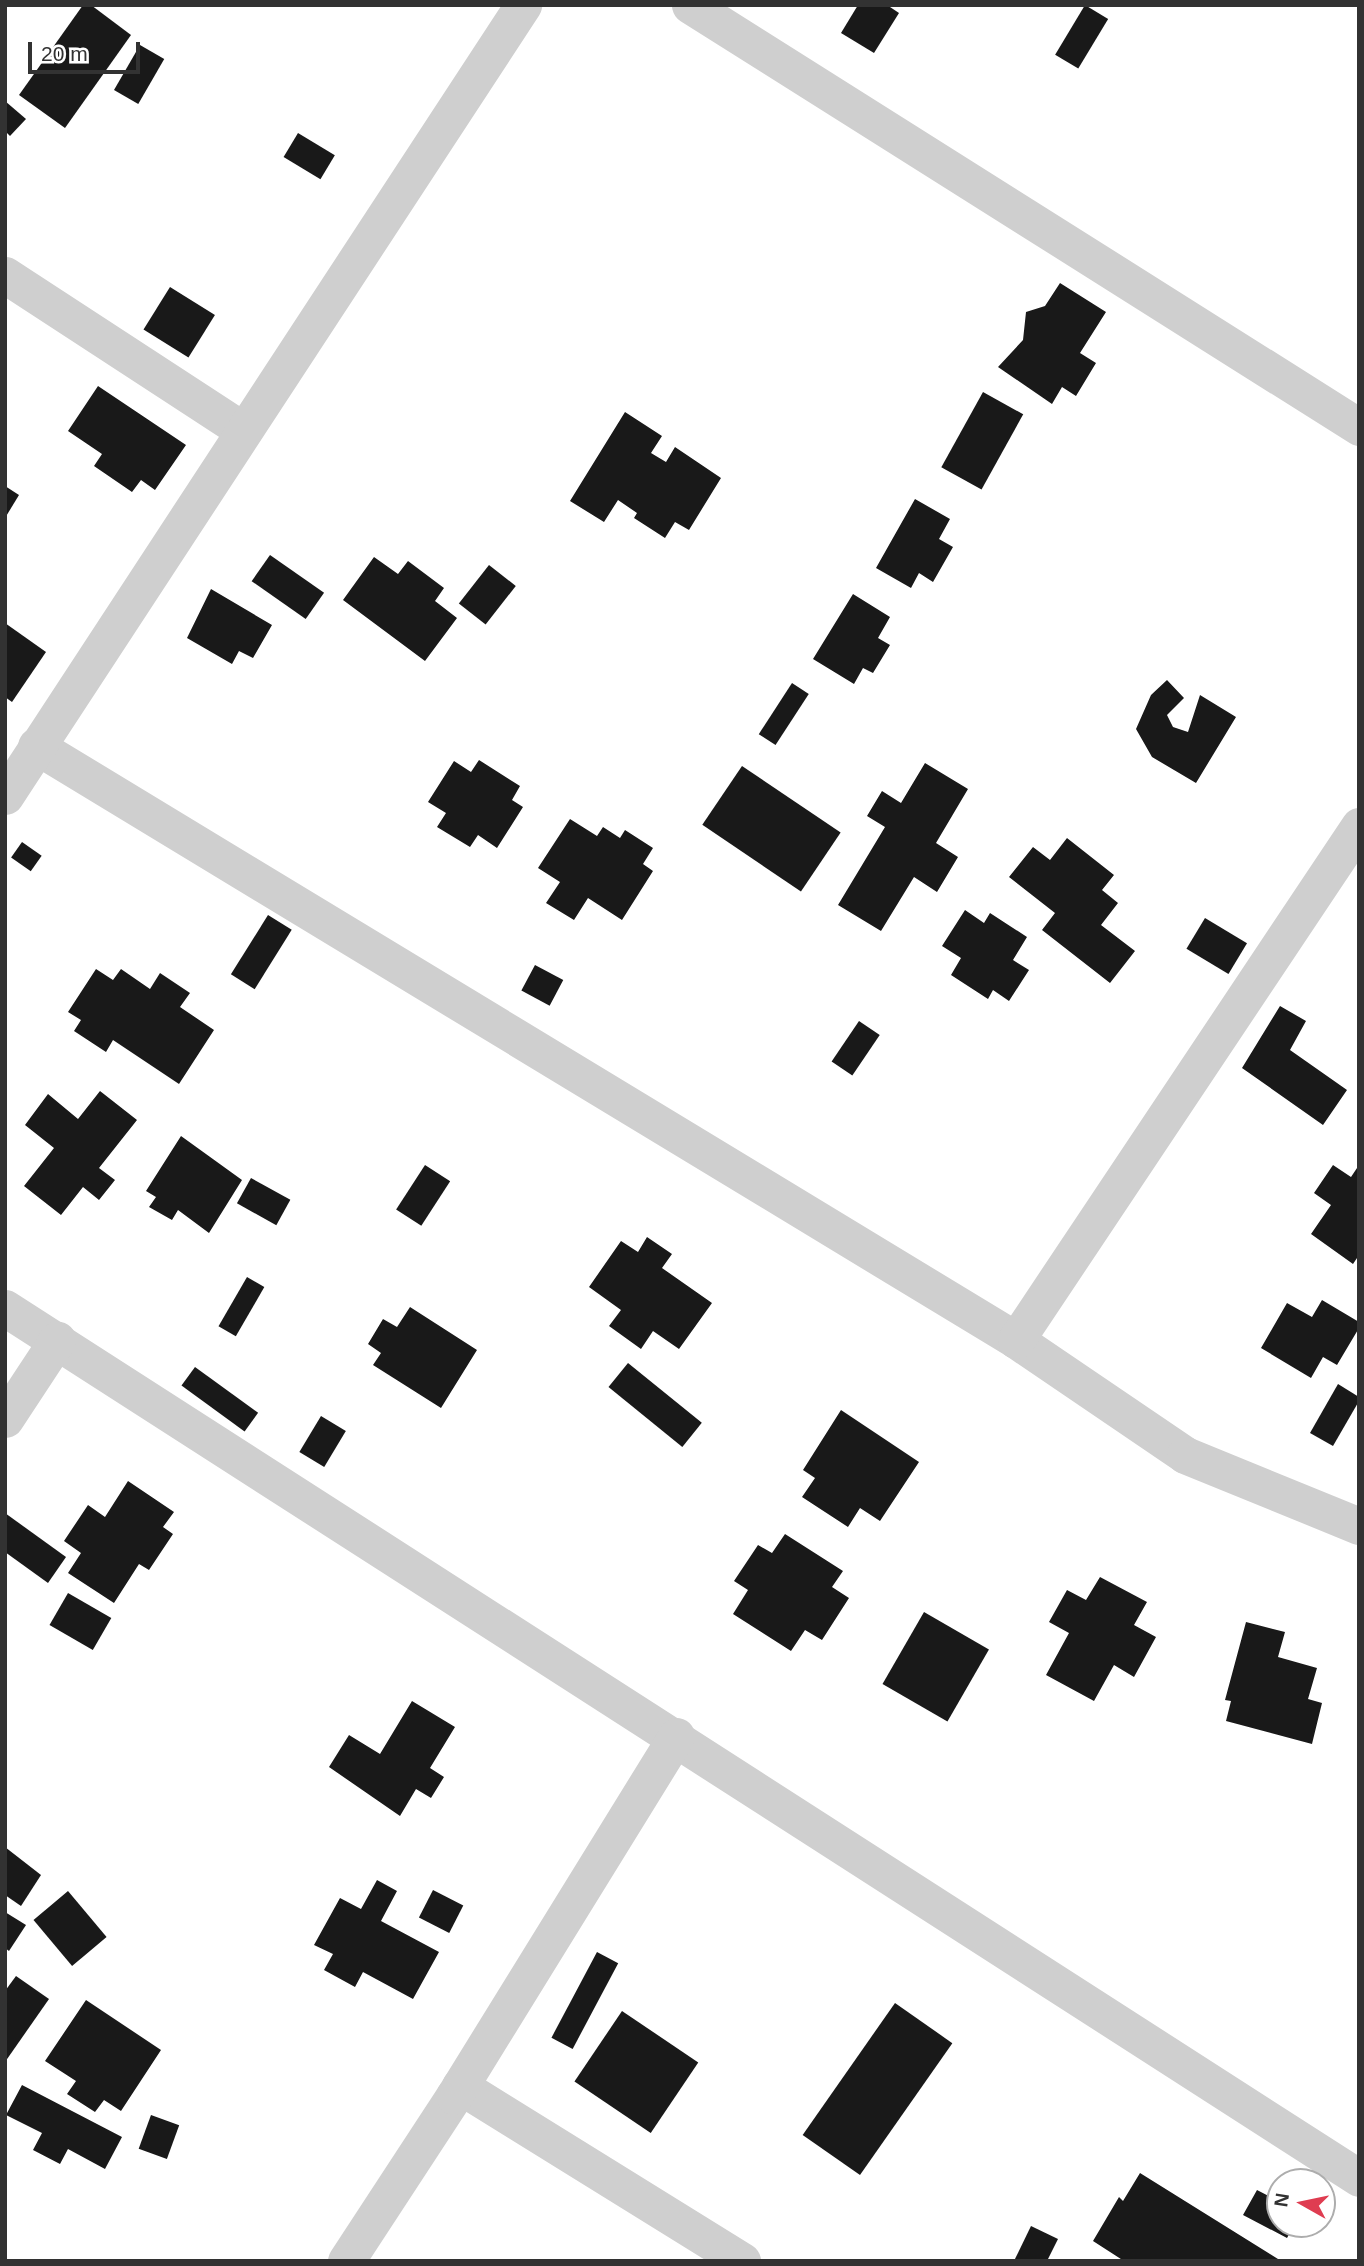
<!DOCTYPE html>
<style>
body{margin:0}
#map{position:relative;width:1364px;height:2266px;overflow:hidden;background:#fff;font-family:Helvetica,sans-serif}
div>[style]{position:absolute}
.building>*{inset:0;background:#191919;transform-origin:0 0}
.street>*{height:37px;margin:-18.5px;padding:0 18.5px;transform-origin:18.5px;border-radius:18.5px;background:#cfcfcf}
span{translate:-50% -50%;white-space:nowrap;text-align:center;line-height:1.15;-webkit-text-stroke:7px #fff;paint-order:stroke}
.frame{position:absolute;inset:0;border:7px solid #323232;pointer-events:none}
.north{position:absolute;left:1266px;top:2168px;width:70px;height:70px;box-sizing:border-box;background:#fff;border:2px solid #adadad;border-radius:50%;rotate:279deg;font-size:19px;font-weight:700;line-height:28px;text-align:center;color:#323232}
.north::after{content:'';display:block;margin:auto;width:24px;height:32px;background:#df3d51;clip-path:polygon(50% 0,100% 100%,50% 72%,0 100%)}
.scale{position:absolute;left:28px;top:42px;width:112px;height:32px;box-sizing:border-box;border:4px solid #323232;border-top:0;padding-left:9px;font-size:21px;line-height:24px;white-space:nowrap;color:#323232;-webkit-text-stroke:5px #fff;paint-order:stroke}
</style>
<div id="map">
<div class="building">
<div style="clip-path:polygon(83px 5px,91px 5px,131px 35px,65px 128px,19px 95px)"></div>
<div style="clip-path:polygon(858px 5px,887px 5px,899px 13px,874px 53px,841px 33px)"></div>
<div style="left:1085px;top:5px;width:27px;height:58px;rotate:31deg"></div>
<div style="left:140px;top:45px;width:28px;height:52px;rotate:30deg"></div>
<div style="clip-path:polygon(5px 101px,26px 119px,10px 136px,5px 131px)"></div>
<div style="left:298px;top:133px;width:43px;height:28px;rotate:31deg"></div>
<div style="clip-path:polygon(1060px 283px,1106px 312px,1080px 353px,1096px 363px,1076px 396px,1062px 387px,1052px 404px,998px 367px,1023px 340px,1026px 312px,1045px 306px)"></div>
<div style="left:170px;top:287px;width:53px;height:50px;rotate:32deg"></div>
<div style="clip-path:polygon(98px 386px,186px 445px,155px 490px,141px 480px,132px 492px,94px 466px,102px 454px,68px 431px)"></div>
<div style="left:983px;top:392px;width:46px;height:86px;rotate:29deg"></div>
<div style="clip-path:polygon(625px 412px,662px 436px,651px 453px,666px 462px,675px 447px,721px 478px,689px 530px,675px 522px,665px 538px,634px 518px,637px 513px,618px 500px,604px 522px,570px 501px)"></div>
<div style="clip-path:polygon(5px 486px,19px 495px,5px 518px)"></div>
<div style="clip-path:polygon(915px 499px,950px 519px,939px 539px,953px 547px,933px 582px,919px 573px,911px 588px,876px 568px)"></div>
<div style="left:270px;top:555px;width:66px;height:32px;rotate:35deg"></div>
<div style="clip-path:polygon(374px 557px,398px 574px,408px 561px,444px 588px,435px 601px,457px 618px,425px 661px,343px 600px)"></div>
<div style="left:489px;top:565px;width:34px;height:49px;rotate:38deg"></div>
<div style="clip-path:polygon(211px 589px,272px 625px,253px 658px,239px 651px,232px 664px,187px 638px)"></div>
<div style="clip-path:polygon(853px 594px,890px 617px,878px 638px,890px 645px,873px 673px,863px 668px,854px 684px,813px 659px)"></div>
<div style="clip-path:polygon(5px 623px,46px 652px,12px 702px,5px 697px)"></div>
<div style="clip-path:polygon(1167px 680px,1184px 698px,1167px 715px,1173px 727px,1188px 732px,1200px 695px,1236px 717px,1196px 783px,1152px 757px,1136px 729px,1151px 695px)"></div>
<div style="left:792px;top:683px;width:20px;height:61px;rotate:33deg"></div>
<div style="clip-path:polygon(479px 760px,520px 786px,512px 800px,523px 807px,497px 848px,478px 835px,470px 847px,437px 827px,446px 813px,428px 802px,454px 761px,471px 772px)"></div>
<div style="clip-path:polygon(925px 763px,968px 789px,936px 843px,958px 857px,937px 892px,914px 877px,881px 931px,838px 905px,885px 827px,867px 816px,882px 791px,901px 803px)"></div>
<div style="left:742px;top:766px;width:119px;height:71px;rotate:34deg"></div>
<div style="clip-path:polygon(570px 819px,597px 836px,603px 827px,620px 838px,625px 830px,653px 848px,643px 864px,653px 871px,622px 920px,588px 898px,574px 920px,546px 903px,560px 882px,538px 868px)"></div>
<div style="clip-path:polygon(1067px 838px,1114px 875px,1102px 890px,1118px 903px,1101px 925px,1135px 951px,1110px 983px,1042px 930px,1055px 913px,1009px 877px,1033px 847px,1050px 860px)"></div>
<div style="left:22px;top:842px;width:24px;height:19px;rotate:35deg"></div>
<div style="clip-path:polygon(965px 910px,984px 923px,990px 913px,1027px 937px,1013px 960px,1029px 970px,1009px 1001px,993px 990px,988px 999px,951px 975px,961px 958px,942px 946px)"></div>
<div style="left:268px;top:915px;width:28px;height:70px;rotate:32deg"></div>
<div style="left:1205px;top:918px;width:49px;height:36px;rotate:31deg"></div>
<div style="left:535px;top:965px;width:32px;height:29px;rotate:28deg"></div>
<div style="clip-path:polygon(96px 969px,113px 980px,121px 969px,150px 989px,160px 973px,190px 993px,180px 1007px,214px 1030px,179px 1084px,113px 1040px,106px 1052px,74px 1031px,81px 1020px,68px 1012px)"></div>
<div style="clip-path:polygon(1280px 1006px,1306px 1021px,1290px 1050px,1347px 1090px,1323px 1125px,1242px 1068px)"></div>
<div style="left:859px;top:1021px;width:25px;height:49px;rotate:34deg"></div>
<div style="clip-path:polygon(100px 1091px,137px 1120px,99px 1168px,115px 1180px,99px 1200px,83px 1187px,61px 1215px,24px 1186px,54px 1148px,25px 1125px,48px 1094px,78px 1119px)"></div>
<div style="clip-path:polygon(181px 1136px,242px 1180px,209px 1233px,178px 1210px,172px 1220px,149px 1207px,156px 1197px,146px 1191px)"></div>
<div style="left:425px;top:1165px;width:30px;height:53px;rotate:33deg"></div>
<div style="clip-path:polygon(1333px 1165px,1351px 1177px,1359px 1165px,1359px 1255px,1353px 1264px,1311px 1234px,1331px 1205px,1314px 1193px)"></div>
<div style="left:251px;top:1178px;width:45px;height:29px;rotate:29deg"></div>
<div style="clip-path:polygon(647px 1237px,672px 1254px,662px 1268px,712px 1303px,679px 1349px,653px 1331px,641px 1349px,609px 1326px,621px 1310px,589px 1287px,621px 1241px,638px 1252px)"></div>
<div style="left:247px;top:1277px;width:20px;height:57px;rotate:30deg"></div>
<div style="clip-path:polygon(1322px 1300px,1359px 1322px,1359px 1328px,1337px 1365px,1323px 1357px,1311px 1378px,1261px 1348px,1287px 1303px,1312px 1317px)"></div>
<div style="clip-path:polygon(410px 1307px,477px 1350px,441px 1408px,373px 1365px,381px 1353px,368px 1344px,383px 1319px,397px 1327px)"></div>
<div style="left:628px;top:1363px;width:95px;height:31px;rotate:39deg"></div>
<div style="left:195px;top:1367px;width:78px;height:23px;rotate:36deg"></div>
<div style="clip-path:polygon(1338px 1384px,1359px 1397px,1359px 1401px,1333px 1446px,1310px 1433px)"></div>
<div style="clip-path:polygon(841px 1410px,919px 1462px,880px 1521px,860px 1508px,848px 1527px,802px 1497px,815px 1478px,803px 1470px)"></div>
<div style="left:321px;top:1416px;width:29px;height:42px;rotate:31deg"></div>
<div style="clip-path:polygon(128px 1481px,174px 1512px,163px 1527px,173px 1534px,149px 1570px,139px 1564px,114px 1603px,68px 1573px,81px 1553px,64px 1541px,88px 1505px,105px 1517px)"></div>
<div style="clip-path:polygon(5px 1513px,66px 1557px,48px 1583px,5px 1552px)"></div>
<div style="clip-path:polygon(785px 1534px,843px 1571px,832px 1587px,849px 1598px,822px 1640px,805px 1630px,791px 1651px,733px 1614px,748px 1590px,734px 1581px,758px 1545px,772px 1553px)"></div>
<div style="clip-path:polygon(1100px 1577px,1147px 1602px,1134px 1625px,1156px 1637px,1134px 1677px,1114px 1665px,1094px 1701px,1046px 1675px,1069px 1633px,1049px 1622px,1067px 1590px,1086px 1600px)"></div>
<div style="left:68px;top:1593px;width:50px;height:37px;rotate:30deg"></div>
<div style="left:924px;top:1612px;width:75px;height:83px;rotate:30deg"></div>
<div style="clip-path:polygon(1246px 1622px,1285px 1632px,1278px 1657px,1317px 1668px,1308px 1699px,1322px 1703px,1312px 1744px,1226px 1721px,1231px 1701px,1225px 1700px)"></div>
<div style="clip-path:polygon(412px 1701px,455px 1727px,430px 1768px,444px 1777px,431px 1798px,416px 1789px,400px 1816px,329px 1767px,349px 1735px,380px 1754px)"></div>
<div style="clip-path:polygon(5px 1847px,41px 1875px,21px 1906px,5px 1895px)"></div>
<div style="clip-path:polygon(377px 1880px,397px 1891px,381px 1921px,439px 1952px,413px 1999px,363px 1972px,355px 1987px,324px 1970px,333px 1954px,314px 1945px,340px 1898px,361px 1909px)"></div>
<div style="left:433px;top:1890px;width:34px;height:31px;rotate:27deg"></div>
<div style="left:68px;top:1891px;width:60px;height:45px;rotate:50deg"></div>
<div style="clip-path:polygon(5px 1912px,26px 1925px,9px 1951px,5px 1948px)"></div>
<div style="left:597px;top:1952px;width:24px;height:97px;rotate:28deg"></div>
<div style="clip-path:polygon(16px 1976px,49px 1999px,5px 2062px,5px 1991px)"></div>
<div style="clip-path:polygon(86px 2000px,161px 2050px,121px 2111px,104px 2100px,95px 2112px,67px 2094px,76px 2081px,45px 2061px)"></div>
<div style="left:895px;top:2003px;width:70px;height:161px;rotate:35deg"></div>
<div style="left:622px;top:2011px;width:92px;height:85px;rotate:34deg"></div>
<div style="clip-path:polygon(22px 2085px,122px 2137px,105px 2169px,68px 2149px,60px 2164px,33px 2150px,42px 2133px,6px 2115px)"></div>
<div style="left:151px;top:2115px;width:30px;height:36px;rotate:20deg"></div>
<div style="clip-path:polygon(1140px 2173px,1278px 2259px,1276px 2261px,1124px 2261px,1093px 2241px,1119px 2197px,1123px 2201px)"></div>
<div style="clip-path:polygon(1257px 2190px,1280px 2202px,1280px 2224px,1295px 2224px,1287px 2238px,1243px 2215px)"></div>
<div style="clip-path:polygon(1031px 2226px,1058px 2239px,1047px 2261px,1014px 2261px)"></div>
</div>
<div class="street">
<div style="left:690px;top:5px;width:791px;rotate:32.24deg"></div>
<div style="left:5px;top:275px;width:285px;rotate:33.1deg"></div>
<div style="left:36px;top:746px;width:1146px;rotate:31.22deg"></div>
<div style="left:1016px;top:1340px;width:204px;rotate:34.2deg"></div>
<div style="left:1185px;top:1455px;width:188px;rotate:22.2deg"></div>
<div style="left:5px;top:796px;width:946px;rotate:-56.78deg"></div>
<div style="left:5px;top:1308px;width:1609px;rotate:32.72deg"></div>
<div style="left:1016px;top:1340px;width:618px;rotate:-56.28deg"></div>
<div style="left:5px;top:1419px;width:95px;rotate:-56.6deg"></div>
<div style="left:460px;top:2086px;width:332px;rotate:31.8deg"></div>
<div style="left:346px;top:2261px;width:197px;rotate:-56.8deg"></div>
<div style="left:454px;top:2096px;width:423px;rotate:-58.3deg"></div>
</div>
<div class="frame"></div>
<div class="north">N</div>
<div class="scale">20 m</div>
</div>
